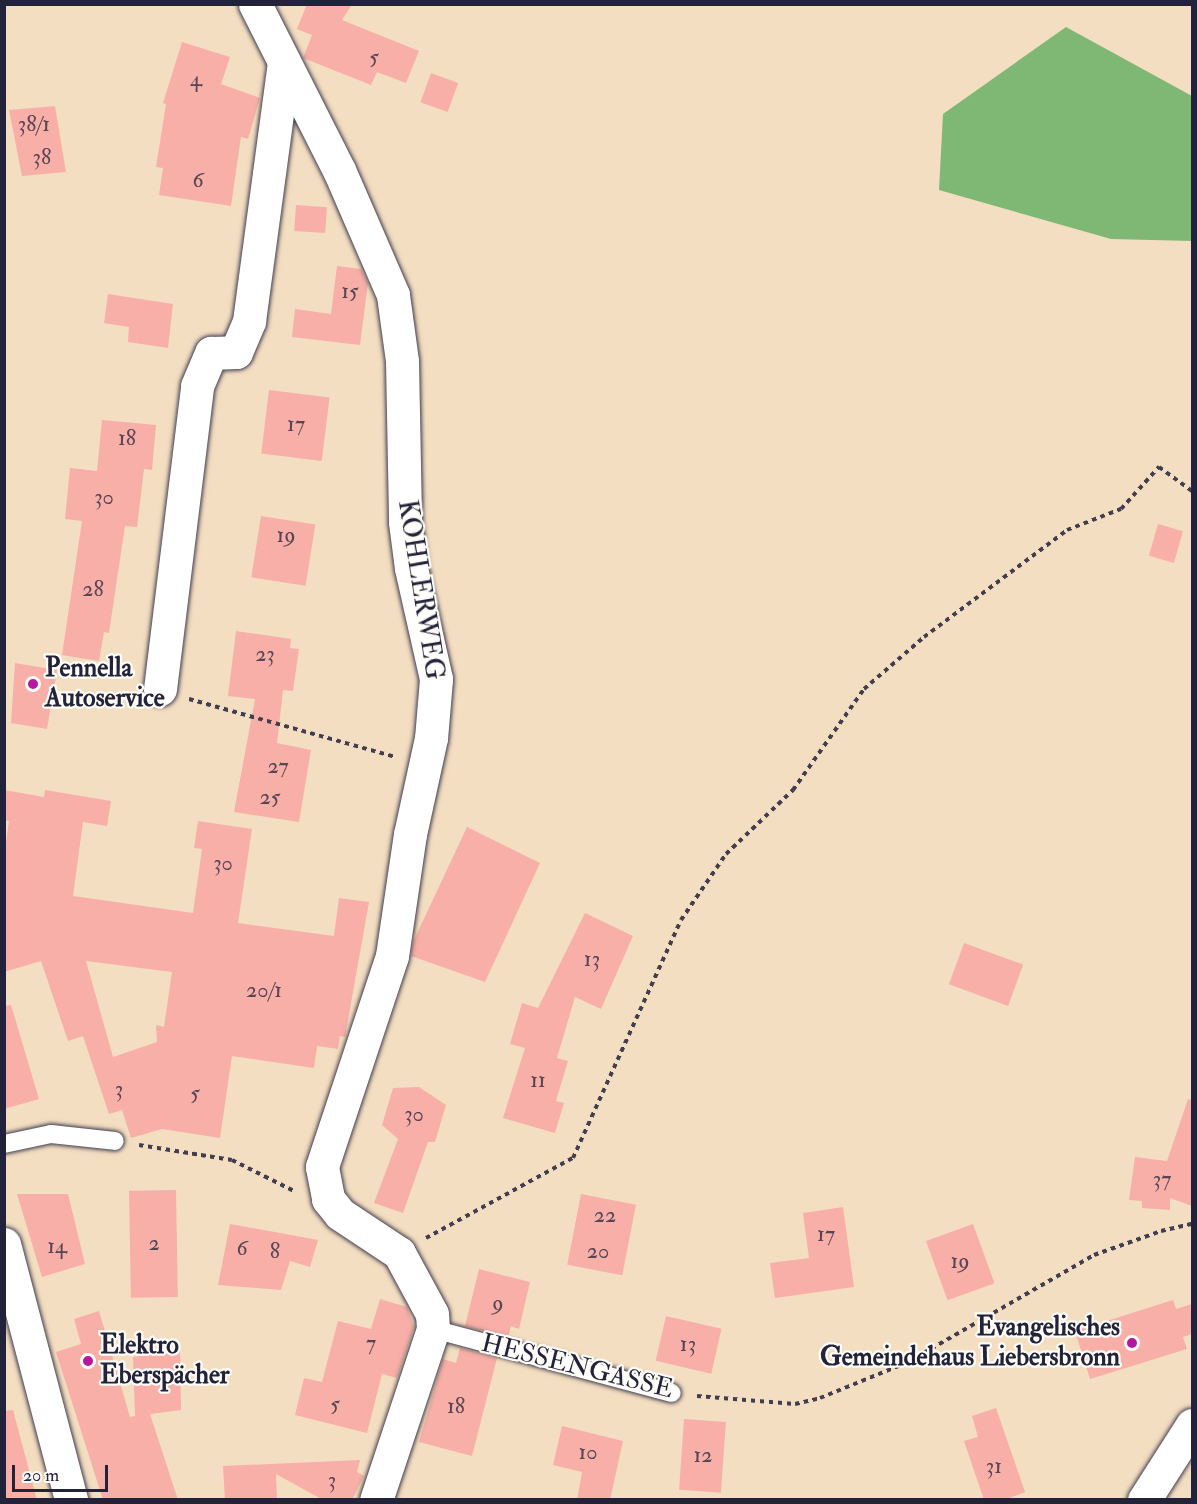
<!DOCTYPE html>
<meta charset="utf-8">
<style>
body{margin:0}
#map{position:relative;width:1197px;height:1504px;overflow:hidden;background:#f4dec1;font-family:"IM FELL Double Pica",serif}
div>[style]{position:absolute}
.forest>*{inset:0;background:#7fb874}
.building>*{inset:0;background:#f7afa7;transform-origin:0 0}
.path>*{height:4px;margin-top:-2px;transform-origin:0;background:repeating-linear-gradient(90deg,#423e4f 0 4.5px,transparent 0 9px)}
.roads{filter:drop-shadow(0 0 2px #423e4f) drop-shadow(0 0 2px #423e4f)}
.service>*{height:18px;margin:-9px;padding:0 9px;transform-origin:9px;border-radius:9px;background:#fff}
.minor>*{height:33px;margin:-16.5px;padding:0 16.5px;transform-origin:16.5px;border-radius:16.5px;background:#fff}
.tertiary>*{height:33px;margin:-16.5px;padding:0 16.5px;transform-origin:16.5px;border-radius:16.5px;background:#fff}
.dots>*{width:16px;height:16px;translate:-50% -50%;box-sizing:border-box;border:3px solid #fdfcf7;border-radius:50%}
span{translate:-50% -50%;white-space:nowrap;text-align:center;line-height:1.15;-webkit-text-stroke:4.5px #fdfcf7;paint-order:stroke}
.number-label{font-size:22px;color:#574556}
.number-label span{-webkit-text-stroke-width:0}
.street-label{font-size:26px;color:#22223b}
.poi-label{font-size:26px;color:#22223b;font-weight:700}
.left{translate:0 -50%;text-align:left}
.right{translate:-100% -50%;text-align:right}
.frame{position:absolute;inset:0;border:6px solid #22223b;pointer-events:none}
.scale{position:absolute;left:12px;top:1465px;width:96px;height:27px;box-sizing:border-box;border:3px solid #22223b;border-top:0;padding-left:8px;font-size:18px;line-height:21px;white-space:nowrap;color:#22223b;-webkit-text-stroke:4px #fdfcf7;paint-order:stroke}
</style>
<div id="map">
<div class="forest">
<div style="clip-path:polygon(1066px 27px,1192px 96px,1192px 241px,1111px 239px,939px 190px,943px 114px)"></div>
</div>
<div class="building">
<div style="clip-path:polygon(307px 4px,352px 4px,342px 20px,419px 51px,406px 83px,377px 72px,371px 85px,303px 58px,312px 35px,297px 29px)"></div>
<div style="clip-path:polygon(182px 42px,230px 57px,221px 84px,260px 98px,248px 139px,241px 137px,231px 206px,159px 195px,163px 168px,156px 167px,166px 104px,163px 103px)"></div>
<div style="left:431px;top:73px;width:29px;height:31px;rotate:20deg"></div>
<div style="clip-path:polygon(55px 106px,66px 172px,22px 176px,9px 110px)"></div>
<div style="left:296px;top:205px;width:31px;height:26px;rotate:4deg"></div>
<div style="clip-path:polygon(337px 266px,361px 269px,368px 283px,360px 345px,292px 337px,295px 309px,331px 314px)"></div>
<div style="clip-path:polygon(108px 294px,173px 304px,168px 348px,128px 342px,129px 327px,104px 323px)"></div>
<div style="left:269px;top:390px;width:61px;height:64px;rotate:7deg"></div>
<div style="clip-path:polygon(102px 420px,156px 425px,152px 470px,144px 469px,137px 527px,125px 526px,109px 633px,104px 632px,99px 661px,62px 655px,82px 521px,65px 519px,70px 468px,97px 471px)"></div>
<div style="left:261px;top:516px;width:55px;height:62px;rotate:9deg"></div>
<div style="left:1158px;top:524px;width:26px;height:33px;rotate:16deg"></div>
<div style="clip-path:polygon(236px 631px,291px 639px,290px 648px,299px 649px,293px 691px,283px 690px,277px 743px,311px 750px,299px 822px,234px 812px,255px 699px,228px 696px)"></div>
<div style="clip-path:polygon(15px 663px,57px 670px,47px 729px,11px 723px)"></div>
<div style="clip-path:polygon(evenodd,4px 790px,44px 797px,45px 790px,111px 801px,107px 826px,83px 822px,73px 896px,193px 913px,202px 849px,194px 848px,198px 821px,252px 829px,238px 923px,334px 936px,339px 898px,369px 902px,345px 1037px,340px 1036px,338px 1049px,317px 1046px,314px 1068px,232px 1056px,220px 1138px,162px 1129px,131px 1138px,122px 1110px,109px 1114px,83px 1036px,68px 1041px,41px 961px,4px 972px,4px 855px,9px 821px,4px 820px,4px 790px,86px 961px,172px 972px,164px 1027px,156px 1025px,157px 1042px,113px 1057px,86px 961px)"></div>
<div style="clip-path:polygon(467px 827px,540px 863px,485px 982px,411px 956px,413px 942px)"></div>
<div style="clip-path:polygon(585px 913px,633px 936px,601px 1009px,575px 997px,557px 1058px,568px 1061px,556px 1101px,564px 1103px,555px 1133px,503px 1118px,525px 1048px,510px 1044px,522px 1003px,538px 1008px)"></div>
<div style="left:964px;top:943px;width:63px;height:44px;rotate:20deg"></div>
<div style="clip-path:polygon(11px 1005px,39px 1099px,4px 1109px,4px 1006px)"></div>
<div style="clip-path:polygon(419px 1087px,446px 1105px,435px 1142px,428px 1142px,403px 1213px,374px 1203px,398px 1139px,382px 1125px,393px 1088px)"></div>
<div style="clip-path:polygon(1188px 1099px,1192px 1100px,1192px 1206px,1170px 1198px,1170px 1210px,1142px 1208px,1142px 1201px,1129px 1200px,1135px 1157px,1167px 1161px)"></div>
<div style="left:176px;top:1190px;width:107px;height:47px;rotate:89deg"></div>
<div style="clip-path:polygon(17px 1194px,68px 1194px,85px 1264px,42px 1277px)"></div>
<div style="left:581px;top:1194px;width:56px;height:72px;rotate:11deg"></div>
<div style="clip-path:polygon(843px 1207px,854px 1287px,775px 1298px,770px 1263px,809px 1258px,803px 1213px)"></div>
<div style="clip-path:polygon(230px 1224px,318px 1240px,310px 1267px,290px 1261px,281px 1290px,218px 1285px)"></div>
<div style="left:973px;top:1224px;width:63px;height:50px;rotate:70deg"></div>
<div style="clip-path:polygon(479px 1269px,530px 1282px,519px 1329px,511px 1326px,508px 1337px,465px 1326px)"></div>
<div style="clip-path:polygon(380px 1299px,407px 1307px,414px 1327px,397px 1378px,382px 1374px,367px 1433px,295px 1415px,304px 1378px,322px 1382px,338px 1321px,371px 1329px)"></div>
<div style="clip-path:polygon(1173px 1300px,1176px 1309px,1192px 1304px,1192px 1334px,1183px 1337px,1187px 1349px,1090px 1379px,1075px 1331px)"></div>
<div style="clip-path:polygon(99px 1311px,130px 1417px,135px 1416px,133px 1357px,180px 1350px,181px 1410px,150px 1414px,178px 1500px,103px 1500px,56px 1352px,81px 1344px,74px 1319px)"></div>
<div style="left:666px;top:1316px;width:57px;height:46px;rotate:13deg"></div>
<div style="clip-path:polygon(460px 1348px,497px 1358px,472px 1456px,419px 1442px,443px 1359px,456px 1363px)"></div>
<div style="clip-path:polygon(996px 1408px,1025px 1492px,1004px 1500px,984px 1500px,964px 1441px,978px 1437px,972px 1416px)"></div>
<div style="clip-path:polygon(13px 1410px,37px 1500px,4px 1500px,4px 1411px)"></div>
<div style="left:684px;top:1419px;width:42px;height:71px;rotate:4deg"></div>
<div style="clip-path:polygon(562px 1426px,623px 1441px,610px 1500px,577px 1500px,582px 1472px,553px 1465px)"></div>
<div style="clip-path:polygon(360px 1460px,357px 1472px,364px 1476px,352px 1500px,323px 1500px,276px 1474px,277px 1500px,225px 1500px,223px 1466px)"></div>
</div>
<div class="path">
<div style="left:189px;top:699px;width:214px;rotate:15.7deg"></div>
<div style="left:139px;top:1145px;width:94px;rotate:9.2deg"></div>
<div style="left:232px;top:1160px;width:69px;rotate:26.6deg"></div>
<div style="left:426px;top:1238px;width:167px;rotate:-28.6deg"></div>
<div style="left:573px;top:1158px;width:261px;rotate:-65.6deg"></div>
<div style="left:681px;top:920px;width:80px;rotate:-55.7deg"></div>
<div style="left:726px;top:854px;width:93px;rotate:-43.7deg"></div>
<div style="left:793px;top:790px;width:123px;rotate:-54.9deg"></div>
<div style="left:864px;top:689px;width:79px;rotate:-40.9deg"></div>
<div style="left:924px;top:637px;width:179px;rotate:-36.8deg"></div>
<div style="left:1067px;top:530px;width:58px;rotate:-21.3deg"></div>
<div style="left:1121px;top:509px;width:57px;rotate:-47.9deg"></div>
<div style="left:1159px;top:467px;width:41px;rotate:36deg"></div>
<div style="left:697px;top:1396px;width:98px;rotate:4.7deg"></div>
<div style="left:795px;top:1404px;width:26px;rotate:-13deg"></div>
<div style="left:820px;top:1398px;width:95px;rotate:-22.2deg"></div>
<div style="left:908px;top:1362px;width:215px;rotate:-29.9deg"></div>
<div style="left:1094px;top:1255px;width:71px;rotate:-19.7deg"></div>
<div style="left:1161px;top:1231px;width:32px;rotate:-13deg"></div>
</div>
<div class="roads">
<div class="service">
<div style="left:4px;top:1144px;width:48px;rotate:-12deg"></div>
<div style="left:51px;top:1134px;width:64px;rotate:6.2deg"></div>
<div style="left:433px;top:1329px;width:247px;rotate:15deg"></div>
</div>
<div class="minor">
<div style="left:255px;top:4px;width:186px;rotate:63.2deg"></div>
<div style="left:339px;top:170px;width:136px;rotate:66.6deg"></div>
<div style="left:393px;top:295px;width:67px;rotate:82.2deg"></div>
<div style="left:402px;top:361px;width:161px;rotate:88.9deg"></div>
<div style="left:405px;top:522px;width:46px;rotate:82.6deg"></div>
<div style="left:411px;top:568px;width:114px;rotate:77.3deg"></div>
<div style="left:436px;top:679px;width:59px;rotate:94.8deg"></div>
<div style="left:431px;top:738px;width:98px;rotate:102.3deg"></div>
<div style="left:410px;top:834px;width:123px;rotate:98.4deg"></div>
<div style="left:392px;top:956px;width:222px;rotate:108.4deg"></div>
<div style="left:322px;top:1167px;width:33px;rotate:79deg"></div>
<div style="left:328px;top:1199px;width:19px;rotate:51deg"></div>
<div style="left:340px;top:1214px;width:71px;rotate:33.5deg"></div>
<div style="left:399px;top:1253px;width:69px;rotate:61.6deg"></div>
<div style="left:432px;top:1314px;width:15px;rotate:86deg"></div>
<div style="left:433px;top:1329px;width:180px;rotate:108.4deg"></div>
<div style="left:160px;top:689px;width:305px;rotate:-83deg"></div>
<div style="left:197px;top:386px;width:36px;rotate:-67deg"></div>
<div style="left:211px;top:353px;width:25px;rotate:-2deg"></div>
<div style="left:236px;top:352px;width:34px;rotate:-67deg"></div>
<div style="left:249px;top:321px;width:261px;rotate:-82.3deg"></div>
</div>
<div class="tertiary">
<div style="left:4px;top:1244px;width:265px;rotate:75.3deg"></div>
<div style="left:1144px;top:1500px;width:89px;rotate:-57.4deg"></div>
</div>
</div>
<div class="dots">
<div style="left:33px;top:684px;background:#b5179e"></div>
<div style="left:1132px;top:1343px;background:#b5179e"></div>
<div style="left:88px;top:1361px;background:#b5179e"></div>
</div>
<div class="number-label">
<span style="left:374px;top:58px">5</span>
<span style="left:196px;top:80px">4</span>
<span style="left:34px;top:125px">38/1</span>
<span style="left:42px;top:158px">38</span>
<span style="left:198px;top:181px">6</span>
<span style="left:350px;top:292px">15</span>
<span style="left:296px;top:425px">17</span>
<span style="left:127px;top:439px">18</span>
<span style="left:104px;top:498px">30</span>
<span style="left:286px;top:536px">19</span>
<span style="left:93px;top:590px">28</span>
<span style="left:265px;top:655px">23</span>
<span style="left:278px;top:767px">27</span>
<span style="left:270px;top:798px">25</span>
<span style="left:223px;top:864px">30</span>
<span style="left:592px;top:960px">13</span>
<span style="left:264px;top:991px">20/1</span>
<span style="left:538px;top:1081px">11</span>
<span style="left:119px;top:1090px">3</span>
<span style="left:195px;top:1094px">5</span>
<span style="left:414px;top:1115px">30</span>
<span style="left:1162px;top:1180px">37</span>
<span style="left:605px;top:1216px">22</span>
<span style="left:826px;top:1235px">17</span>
<span style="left:154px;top:1244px">2</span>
<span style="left:57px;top:1247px">14</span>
<span style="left:242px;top:1249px">6</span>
<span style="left:275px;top:1252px">8</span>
<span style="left:598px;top:1252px">20</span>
<span style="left:960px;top:1262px">19</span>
<span style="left:498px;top:1304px">9</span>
<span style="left:371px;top:1344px">7</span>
<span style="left:688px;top:1345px">13</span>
<span style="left:335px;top:1405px">5</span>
<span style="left:456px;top:1407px">18</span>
<span style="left:588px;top:1453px">10</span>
<span style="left:703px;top:1456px">12</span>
<span style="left:994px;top:1467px">31</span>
<span style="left:332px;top:1481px">3</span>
</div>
<div class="street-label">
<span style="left:420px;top:590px;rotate:81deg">KOHLERWEG</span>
<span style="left:577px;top:1367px;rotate:14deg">HESSENGASSE</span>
</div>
<div class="poi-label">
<span class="left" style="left:45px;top:684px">Pennella<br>Autoservice</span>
<span class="right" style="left:1120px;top:1343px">Evangelisches<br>Gemeindehaus Liebersbronn</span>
<span class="left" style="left:100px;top:1361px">Elektro<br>Eberspächer</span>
</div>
<div class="frame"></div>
<div class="scale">20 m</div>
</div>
